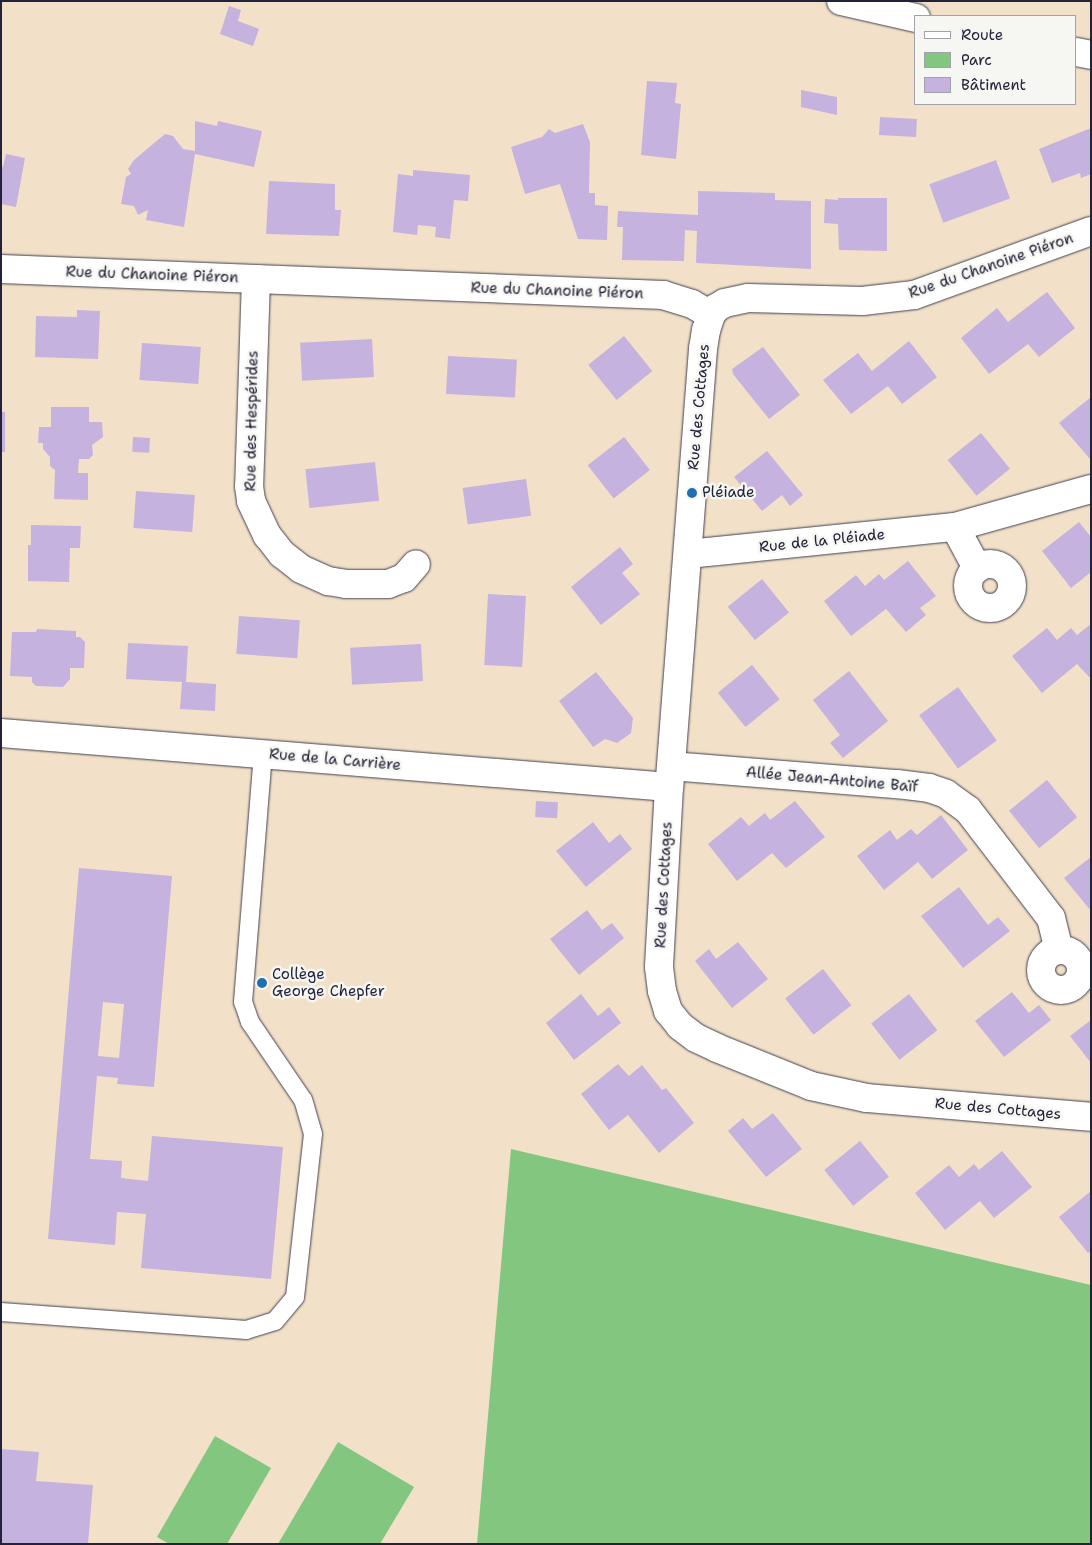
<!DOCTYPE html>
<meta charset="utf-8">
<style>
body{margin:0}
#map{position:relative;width:1092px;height:1545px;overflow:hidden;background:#f2e1c8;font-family:"Shantell Sans",sans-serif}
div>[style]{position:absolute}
.green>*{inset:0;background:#82c67f}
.building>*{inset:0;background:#c5b2de;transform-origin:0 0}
.roads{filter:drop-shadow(0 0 1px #413f50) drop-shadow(0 0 1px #413f50)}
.lane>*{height:18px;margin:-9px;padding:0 9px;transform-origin:9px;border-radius:9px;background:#fff}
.street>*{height:28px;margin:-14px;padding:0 14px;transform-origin:14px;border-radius:14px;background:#fff}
.street>.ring{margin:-14px;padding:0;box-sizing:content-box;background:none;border:28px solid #fff;border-radius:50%}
.secondary>*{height:28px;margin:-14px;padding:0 14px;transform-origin:14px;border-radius:14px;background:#fff}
.dots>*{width:14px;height:14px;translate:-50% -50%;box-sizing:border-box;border:2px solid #f6f6f2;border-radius:50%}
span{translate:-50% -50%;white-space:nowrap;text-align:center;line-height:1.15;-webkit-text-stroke:5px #f6f6f2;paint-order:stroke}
.street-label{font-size:15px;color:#22223b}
.poi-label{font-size:15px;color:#22223b}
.left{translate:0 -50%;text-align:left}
.frame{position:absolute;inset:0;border:2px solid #22223b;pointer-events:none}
.legend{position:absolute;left:914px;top:15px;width:162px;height:90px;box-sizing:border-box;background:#f6f6f2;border:1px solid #a1a1a9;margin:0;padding:6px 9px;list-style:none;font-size:15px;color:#22223b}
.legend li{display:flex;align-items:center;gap:10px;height:25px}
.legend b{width:25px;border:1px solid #a1a1a9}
</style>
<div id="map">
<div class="green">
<div style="clip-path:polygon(511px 1149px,1091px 1285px,1091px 1544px,477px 1544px)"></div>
<div style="clip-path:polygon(215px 1436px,271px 1468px,227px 1544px,169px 1544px,157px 1537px)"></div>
<div style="clip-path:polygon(338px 1442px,414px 1487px,380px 1544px,278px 1544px)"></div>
</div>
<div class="building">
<div style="clip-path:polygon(229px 6px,241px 10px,238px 21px,259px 29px,253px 46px,220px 34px)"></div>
<div style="clip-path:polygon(647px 81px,677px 83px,675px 103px,681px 104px,676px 159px,641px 155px)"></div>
<div style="clip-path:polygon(801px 90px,837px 97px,837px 115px,801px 107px)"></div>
<div style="left:880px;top:117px;width:37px;height:18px;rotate:3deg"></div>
<div style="clip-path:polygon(195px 121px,217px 126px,218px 121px,262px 131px,254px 167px,195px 154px,184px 227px,146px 220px,148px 210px,138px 215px,134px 206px,121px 204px,126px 177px,131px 174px,128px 169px,134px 160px,165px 134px,173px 136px,183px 149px,195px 151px)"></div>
<div style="clip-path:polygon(583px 124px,590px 142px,589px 193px,595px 193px,595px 205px,608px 206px,607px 240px,578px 239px,560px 184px,525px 194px,511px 147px,542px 137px,549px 129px,555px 133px)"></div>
<div style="clip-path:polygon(1091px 128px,1091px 174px,1081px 178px,1080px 173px,1052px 183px,1039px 149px)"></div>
<div style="clip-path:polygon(6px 154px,25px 158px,16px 207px,1px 204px,1px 166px,3px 167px)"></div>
<div style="left:996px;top:160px;width:41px;height:71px;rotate:70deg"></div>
<div style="clip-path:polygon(413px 170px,470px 175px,468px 201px,454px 200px,450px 239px,435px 237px,436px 227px,418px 225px,417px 235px,393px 232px,398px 174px,413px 176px)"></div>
<div style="clip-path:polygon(269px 181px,335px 184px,335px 210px,341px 210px,339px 236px,266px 234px)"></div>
<div style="clip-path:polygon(698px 191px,775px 193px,775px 200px,811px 201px,811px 269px,696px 263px,697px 231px,685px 230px,684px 261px,622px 260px,623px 227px,617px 227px,618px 211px,698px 215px)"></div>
<div style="clip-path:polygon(838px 198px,887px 198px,887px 251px,839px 250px,838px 224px,824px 223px,825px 199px,838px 200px)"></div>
<div style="clip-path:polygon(1047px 292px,1075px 328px,1039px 357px,1028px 344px,989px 374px,961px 338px,997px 308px,1008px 322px)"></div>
<div style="clip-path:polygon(77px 310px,100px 311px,98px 359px,35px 357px,36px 316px,77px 317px)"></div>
<div style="left:624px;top:336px;width:45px;height:46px;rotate:51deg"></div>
<div style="left:372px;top:339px;width:38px;height:72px;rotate:87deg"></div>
<div style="clip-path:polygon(909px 341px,937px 377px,902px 404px,888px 386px,851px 414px,823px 380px,858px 353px,872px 371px)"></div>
<div style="left:142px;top:343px;width:59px;height:37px;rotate:4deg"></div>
<div style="clip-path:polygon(763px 347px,800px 395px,769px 419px,733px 374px,732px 369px)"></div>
<div style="left:448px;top:356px;width:69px;height:38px;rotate:3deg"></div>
<div style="clip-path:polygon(1091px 397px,1091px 458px,1090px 459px,1059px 423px)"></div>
<div style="clip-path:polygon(51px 407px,89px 407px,89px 422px,102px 422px,103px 437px,92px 445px,93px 455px,89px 459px,79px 459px,78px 473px,88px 473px,88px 500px,54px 499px,55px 470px,50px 466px,50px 457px,43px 449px,43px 443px,38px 443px,39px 427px,51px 427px)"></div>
<div style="left:1px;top:412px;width:4px;height:40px"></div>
<div style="left:981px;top:433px;width:46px;height:43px;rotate:51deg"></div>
<div style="left:133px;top:437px;width:17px;height:15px;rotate:3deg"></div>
<div style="left:624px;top:437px;width:42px;height:46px;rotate:52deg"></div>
<div style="clip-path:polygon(767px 451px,803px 495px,790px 506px,782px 495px,762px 511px,734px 477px)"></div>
<div style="left:375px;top:462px;width:39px;height:70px;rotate:84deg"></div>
<div style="left:526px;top:479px;width:37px;height:64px;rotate:82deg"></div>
<div style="left:136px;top:491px;width:59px;height:37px;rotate:4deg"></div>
<div style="clip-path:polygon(1079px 522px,1091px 537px,1091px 572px,1071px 588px,1042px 551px)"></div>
<div style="clip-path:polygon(31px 525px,81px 526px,80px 548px,70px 548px,69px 582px,28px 581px,28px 545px,31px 545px)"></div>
<div style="clip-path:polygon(620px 547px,633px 564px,622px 573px,640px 594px,601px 625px,571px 587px)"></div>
<div style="clip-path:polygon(908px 561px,936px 596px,920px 608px,926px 615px,906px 632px,886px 609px,851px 636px,824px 601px,856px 575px,865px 586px,879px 574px,884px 580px)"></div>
<div style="left:762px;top:579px;width:43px;height:44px;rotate:51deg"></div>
<div style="left:488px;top:594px;width:38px;height:71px;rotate:3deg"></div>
<div style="left:239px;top:616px;width:61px;height:38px;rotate:4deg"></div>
<div style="clip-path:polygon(1091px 624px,1091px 679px,1077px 664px,1042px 693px,1012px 656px,1047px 628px,1057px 640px,1071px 628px,1077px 635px)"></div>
<div style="clip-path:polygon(37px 629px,76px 631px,76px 637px,80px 637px,85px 642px,84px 668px,70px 668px,70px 679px,63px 687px,36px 686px,32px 682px,32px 677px,10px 676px,12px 632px,36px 632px)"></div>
<div style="clip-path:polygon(128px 643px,188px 646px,186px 682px,216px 684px,215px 711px,180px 709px,182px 682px,126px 679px)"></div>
<div style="left:421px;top:644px;width:37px;height:71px;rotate:87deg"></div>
<div style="left:752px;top:665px;width:44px;height:44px;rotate:51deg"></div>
<div style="clip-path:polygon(849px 671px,888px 721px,843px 758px,830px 743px,840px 735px,813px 700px)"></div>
<div style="clip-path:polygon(596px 672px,633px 718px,631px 733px,617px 743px,605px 739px,593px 747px,559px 701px)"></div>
<div style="left:958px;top:687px;width:66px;height:48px;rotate:54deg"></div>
<div style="left:1047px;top:780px;width:48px;height:49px;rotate:51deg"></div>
<div style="left:536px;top:801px;width:22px;height:16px;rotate:3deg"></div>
<div style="clip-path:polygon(795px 801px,825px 837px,786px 868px,772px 853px,737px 881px,708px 844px,741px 817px,749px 826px,765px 813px,770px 820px)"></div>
<div style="clip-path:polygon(941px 815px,968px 850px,932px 879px,918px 862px,884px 890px,857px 856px,890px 830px,897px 840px,911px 829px,917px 835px)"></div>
<div style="clip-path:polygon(593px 822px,609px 843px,620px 834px,632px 849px,586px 887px,556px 851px)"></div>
<div style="clip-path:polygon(1091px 857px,1091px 911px,1064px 878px)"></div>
<div style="clip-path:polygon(evenodd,79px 868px,172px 876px,154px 1087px,117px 1084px,118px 1078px,97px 1076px,90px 1159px,122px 1161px,121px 1178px,148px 1181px,152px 1136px,283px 1147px,271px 1279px,141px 1268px,146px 1214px,117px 1212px,115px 1245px,48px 1239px,79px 868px,103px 1002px,124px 1004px,119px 1058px,98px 1056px,103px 1002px)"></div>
<div style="clip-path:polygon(959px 887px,988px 925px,998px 917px,1010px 931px,963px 968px,921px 916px)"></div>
<div style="clip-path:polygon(587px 910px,602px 930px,612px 923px,624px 938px,579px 975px,550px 939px)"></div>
<div style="clip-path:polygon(738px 942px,768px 979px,732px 1008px,695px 961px,709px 949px,716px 959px)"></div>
<div style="left:823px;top:969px;width:46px;height:48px;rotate:52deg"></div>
<div style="clip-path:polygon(1012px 992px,1029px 1013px,1039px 1005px,1051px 1020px,1004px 1057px,975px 1021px)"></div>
<div style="clip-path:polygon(581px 994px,598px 1016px,609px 1007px,621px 1023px,574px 1060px,546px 1023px)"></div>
<div style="left:909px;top:994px;width:46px;height:48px;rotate:52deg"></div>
<div style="clip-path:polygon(1091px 1020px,1091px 1063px,1070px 1036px)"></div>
<div style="clip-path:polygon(618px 1064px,629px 1076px,642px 1065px,662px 1090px,666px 1088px,694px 1123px,659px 1153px,628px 1115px,609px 1130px,581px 1094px)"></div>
<div style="clip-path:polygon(773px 1113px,802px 1149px,766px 1177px,728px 1131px,743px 1118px,752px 1129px)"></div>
<div style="left:860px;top:1141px;width:46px;height:46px;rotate:51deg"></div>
<div style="clip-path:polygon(1002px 1151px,1032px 1187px,994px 1218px,980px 1201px,945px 1230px,915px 1193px,949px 1165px,959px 1177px,974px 1164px,979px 1170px)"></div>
<div style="clip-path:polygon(1091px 1191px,1091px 1251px,1088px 1253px,1059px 1217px)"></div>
<div style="clip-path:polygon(1px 1449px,39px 1452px,36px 1481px,93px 1485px,88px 1544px,1px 1544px)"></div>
</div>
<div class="roads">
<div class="lane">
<div style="left:1px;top:1312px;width:246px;rotate:4.2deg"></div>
<div style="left:246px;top:1330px;width:30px;rotate:-17deg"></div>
<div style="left:275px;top:1321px;width:31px;rotate:-50deg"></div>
<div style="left:295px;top:1297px;width:164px;rotate:-83.7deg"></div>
<div style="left:313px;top:1134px;width:35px;rotate:-106deg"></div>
<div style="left:303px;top:1100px;width:94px;rotate:-124.2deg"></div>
<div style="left:250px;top:1022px;width:21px;rotate:-109deg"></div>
<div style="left:243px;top:1002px;width:249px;rotate:-85.4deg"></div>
</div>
<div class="street">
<div style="left:1091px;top:231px;width:188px;rotate:160.1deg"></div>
<div style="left:914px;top:295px;width:52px;rotate:173.4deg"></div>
<div style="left:862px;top:301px;width:114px;rotate:-178.5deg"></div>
<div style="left:748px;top:298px;width:24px;rotate:168deg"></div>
<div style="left:725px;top:303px;width:10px;rotate:151deg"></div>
<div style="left:716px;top:308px;width:9px;rotate:126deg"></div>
<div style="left:711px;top:315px;width:16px;rotate:108deg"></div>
<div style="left:706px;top:330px;width:19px;rotate:99deg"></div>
<div style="left:703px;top:349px;width:439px;rotate:94.4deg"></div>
<div style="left:669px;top:787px;width:180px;rotate:93.2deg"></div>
<div style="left:659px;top:967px;width:24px;rotate:83deg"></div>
<div style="left:662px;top:991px;width:21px;rotate:73deg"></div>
<div style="left:668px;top:1011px;width:19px;rotate:51deg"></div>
<div style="left:680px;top:1026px;width:20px;rotate:37deg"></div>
<div style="left:696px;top:1038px;width:23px;rotate:25deg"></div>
<div style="left:717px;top:1048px;width:101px;rotate:22deg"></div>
<div style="left:811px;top:1086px;width:57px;rotate:12.1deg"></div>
<div style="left:867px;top:1098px;width:225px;rotate:4.8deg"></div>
<div style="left:1px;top:269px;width:663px;rotate:2.25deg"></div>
<div style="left:663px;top:295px;width:30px;rotate:17deg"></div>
<div style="left:692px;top:304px;width:22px;rotate:30deg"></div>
<div style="left:256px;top:279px;width:207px;rotate:91.9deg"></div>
<div style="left:249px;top:486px;width:15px;rotate:82deg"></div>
<div style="left:251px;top:501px;width:38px;rotate:65deg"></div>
<div style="left:267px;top:535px;width:24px;rotate:52deg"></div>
<div style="left:282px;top:554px;width:24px;rotate:38deg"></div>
<div style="left:301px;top:569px;width:30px;rotate:24deg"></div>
<div style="left:328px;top:581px;width:18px;rotate:9deg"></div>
<div style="left:346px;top:584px;width:42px"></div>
<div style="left:388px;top:584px;width:17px;rotate:-21deg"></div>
<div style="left:404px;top:578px;width:18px;rotate:-49deg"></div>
<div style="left:955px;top:527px;width:47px;rotate:61.8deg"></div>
<div style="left:688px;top:554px;width:268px;rotate:-5.8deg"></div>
<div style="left:955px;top:527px;width:141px;rotate:-15.6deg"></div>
<div class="ring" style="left:968px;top:564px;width:16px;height:16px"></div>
<div style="left:1px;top:733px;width:670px;rotate:4.62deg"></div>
<div style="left:671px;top:766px;width:227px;rotate:4.6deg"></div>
<div style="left:897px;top:784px;width:32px;rotate:7deg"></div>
<div style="left:929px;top:788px;width:18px;rotate:19deg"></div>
<div style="left:946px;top:794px;width:27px;rotate:36deg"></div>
<div style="left:968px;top:810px;width:136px;rotate:52.5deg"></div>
<div style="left:1051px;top:918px;width:33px;rotate:76deg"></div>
<div class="ring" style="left:1041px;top:950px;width:12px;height:12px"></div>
</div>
<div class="secondary">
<div style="left:841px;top:1px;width:77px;rotate:12.8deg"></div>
<div style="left:1076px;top:52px;width:15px;rotate:11deg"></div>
</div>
</div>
<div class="dots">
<div style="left:692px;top:493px;background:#1f6fb2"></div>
<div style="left:262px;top:983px;background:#1f6fb2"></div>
</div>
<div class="street-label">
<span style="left:991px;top:266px;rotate:-19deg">Rue du Chanoine Piéron</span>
<span style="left:152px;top:275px;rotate:2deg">Rue du Chanoine Piéron</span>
<span style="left:557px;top:291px;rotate:2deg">Rue du Chanoine Piéron</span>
<span style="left:699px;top:407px;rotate:-85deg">Rue des Cottages</span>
<span style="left:252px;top:421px;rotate:-89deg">Rue des Hespérides</span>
<span style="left:822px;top:541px;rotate:-6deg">Rue de la Pléiade</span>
<span style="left:335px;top:760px;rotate:5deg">Rue de la Carrière</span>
<span style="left:832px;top:780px;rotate:5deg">Allée Jean-Antoine Baïf</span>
<span style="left:664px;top:885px;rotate:-87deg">Rue des Cottages</span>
<span style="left:998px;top:1109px;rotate:5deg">Rue des Cottages</span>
</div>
<div class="poi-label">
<span class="left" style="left:702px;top:493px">Pléiade</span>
<span class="left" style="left:272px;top:983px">Collège<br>George Chepfer</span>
</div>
<div class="frame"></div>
<ul class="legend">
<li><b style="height:6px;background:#fff"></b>Route</li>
<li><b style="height:14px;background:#82c67f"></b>Parc</li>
<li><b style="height:14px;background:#c5b2de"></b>Bâtiment</li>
</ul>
</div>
